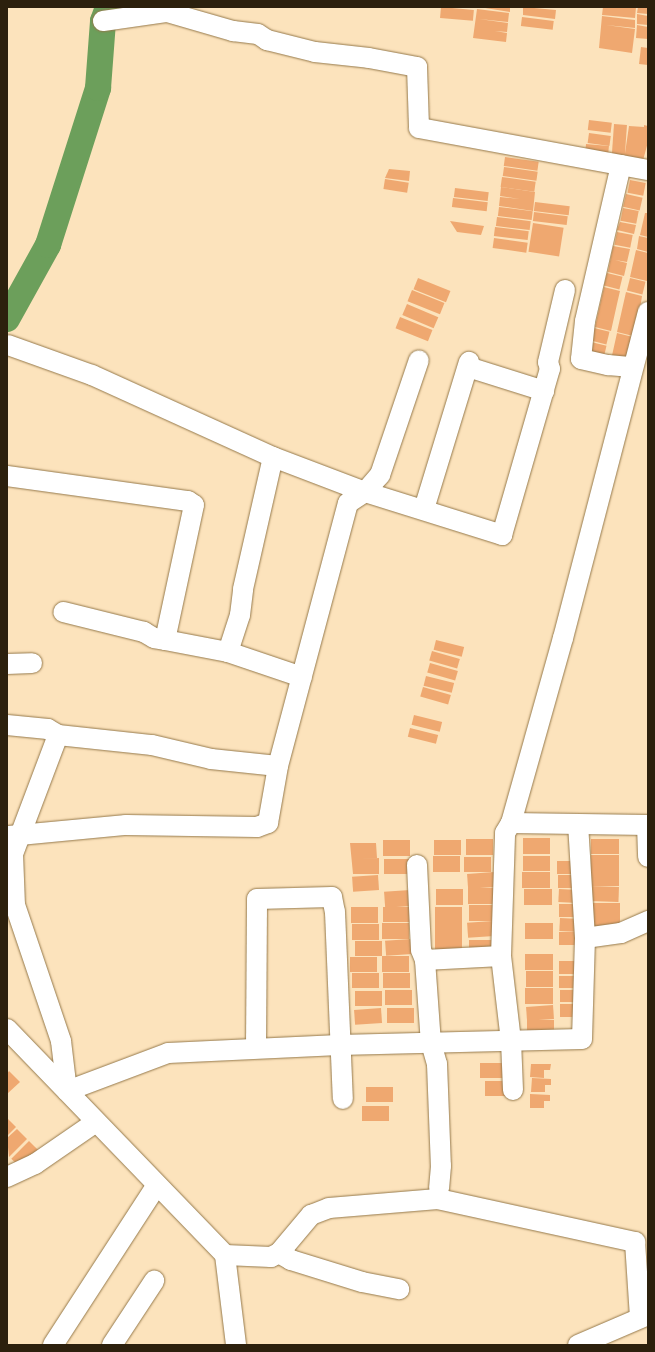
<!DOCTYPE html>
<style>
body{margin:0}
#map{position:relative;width:655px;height:1352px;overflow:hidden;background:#fce3bc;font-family:"Times New Roman",serif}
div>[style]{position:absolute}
.river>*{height:26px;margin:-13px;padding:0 13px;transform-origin:13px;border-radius:13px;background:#6c9f5b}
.building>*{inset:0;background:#efa870;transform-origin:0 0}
.roads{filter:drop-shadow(0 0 1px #95794b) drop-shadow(0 0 1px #95794b)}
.minor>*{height:20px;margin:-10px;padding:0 10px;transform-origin:10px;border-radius:10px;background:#fff}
span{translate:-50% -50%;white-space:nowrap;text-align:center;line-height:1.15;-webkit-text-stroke:3px #fff2df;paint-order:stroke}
.frame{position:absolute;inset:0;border:8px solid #2c200d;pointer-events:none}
</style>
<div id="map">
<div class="river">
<div style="left:7px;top:319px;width:85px;rotate:-61deg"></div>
<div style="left:48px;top:245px;width:165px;rotate:-72.3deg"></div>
<div style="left:98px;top:88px;width:67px;rotate:-85.7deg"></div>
<div style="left:103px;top:21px;width:15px;rotate:-70deg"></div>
</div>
<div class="building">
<div style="left:441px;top:7px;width:33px;height:11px;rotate:5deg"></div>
<div style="clip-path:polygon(479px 7px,510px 7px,510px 12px)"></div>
<div style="clip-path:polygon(523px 7px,556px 10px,555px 19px,523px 15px)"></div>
<div style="clip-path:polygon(603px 7px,636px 7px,635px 18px,602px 15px)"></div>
<div style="clip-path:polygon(638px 7px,648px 7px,648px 14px,637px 13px)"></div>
<div style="clip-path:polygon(477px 9px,509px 13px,508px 22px,479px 19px,508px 23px,507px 32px,495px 31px,507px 33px,506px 42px,473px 38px)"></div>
<div style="clip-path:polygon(637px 14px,648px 16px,648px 25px,637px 24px)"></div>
<div style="clip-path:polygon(602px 16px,635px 20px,635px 28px,606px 25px,635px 29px,632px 53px,599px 48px)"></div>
<div style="left:522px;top:17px;width:32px;height:9px;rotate:7deg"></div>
<div style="clip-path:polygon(637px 25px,648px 27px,648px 39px,636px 38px)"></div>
<div style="clip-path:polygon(641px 47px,648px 48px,648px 65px,639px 64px)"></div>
<div style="left:589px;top:120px;width:23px;height:10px;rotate:7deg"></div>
<div style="left:614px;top:124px;width:13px;height:33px;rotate:4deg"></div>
<div style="clip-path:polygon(644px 125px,648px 126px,648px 142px,642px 164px,624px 160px,629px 126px,644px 127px)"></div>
<div style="left:589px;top:133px;width:22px;height:10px;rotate:8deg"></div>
<div style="left:586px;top:144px;width:23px;height:10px;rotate:5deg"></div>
<div style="left:505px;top:157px;width:34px;height:9px;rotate:8deg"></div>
<div style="left:504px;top:167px;width:34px;height:9px;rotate:8deg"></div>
<div style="clip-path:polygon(389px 169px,410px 171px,409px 181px,385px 178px)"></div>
<div style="left:502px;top:177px;width:34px;height:10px;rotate:8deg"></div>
<div style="left:385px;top:179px;width:24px;height:10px;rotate:9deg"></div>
<div style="left:630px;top:180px;width:16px;height:13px;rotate:11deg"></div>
<div style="clip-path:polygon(501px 187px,535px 192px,533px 211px,499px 206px,500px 197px,520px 199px,500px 196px)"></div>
<div style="left:455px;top:188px;width:34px;height:9px;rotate:7deg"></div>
<div style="left:626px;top:194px;width:17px;height:13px;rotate:13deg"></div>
<div style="left:453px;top:198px;width:35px;height:9px;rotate:7deg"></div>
<div style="left:535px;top:202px;width:35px;height:9px;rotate:7deg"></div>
<div style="left:499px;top:207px;width:34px;height:9px;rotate:7deg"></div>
<div style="left:623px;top:208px;width:16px;height:13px;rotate:11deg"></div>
<div style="left:534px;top:212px;width:34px;height:9px;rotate:7deg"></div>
<div style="clip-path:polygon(645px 213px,648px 213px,648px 237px,640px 235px)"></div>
<div style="left:497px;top:217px;width:34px;height:9px;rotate:7deg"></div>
<div style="clip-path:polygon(450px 221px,484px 226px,481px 235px,457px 232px)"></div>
<div style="clip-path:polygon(620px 222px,636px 225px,634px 234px,617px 230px)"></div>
<div style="left:533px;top:223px;width:31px;height:29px;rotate:9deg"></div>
<div style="left:495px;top:227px;width:34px;height:9px;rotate:7deg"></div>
<div style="left:617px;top:232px;width:16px;height:13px;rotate:11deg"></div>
<div style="clip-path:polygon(639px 236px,648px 238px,648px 252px,637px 249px)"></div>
<div style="left:494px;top:238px;width:34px;height:10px;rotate:8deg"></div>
<div style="clip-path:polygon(613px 246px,630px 249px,627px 262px,615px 260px,627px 263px,624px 276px,608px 272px)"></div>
<div style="clip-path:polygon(636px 250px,648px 253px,648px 267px,638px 265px,648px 267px,647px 281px,630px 277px)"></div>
<div style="left:607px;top:273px;width:16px;height:13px;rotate:14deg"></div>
<div style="left:418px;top:278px;width:35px;height:12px;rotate:22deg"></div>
<div style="left:630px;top:278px;width:16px;height:13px;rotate:14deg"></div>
<div style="clip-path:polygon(604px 287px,620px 291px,617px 304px,605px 301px,617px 304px,611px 331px,595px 327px)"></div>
<div style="left:412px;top:290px;width:35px;height:12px;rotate:22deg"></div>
<div style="clip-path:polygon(626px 292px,642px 296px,640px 309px,628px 306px,640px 309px,633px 336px,617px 332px)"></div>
<div style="left:407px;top:304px;width:34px;height:12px;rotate:23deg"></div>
<div style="left:400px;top:317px;width:35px;height:12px;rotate:22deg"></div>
<div style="left:594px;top:328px;width:16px;height:13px;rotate:14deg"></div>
<div style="clip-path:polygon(617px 333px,633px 337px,630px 350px,618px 348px,630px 350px,627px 364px,611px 360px)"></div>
<div style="left:591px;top:342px;width:16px;height:13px;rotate:14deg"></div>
<div style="left:436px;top:640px;width:29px;height:10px;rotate:14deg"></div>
<div style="left:432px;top:651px;width:29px;height:10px;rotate:16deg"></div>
<div style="left:430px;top:663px;width:29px;height:10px;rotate:16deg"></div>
<div style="left:426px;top:676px;width:29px;height:10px;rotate:14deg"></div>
<div style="left:423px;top:687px;width:29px;height:10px;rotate:16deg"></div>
<div style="left:414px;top:715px;width:29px;height:10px;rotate:14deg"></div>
<div style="left:410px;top:728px;width:29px;height:9px;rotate:14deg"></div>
<div style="left:550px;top:838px;width:16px;height:27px;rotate:90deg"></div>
<div style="left:493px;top:839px;width:16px;height:27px;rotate:90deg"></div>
<div style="left:591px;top:839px;width:28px;height:15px"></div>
<div style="left:410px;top:840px;width:16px;height:27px;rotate:90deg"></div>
<div style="left:434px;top:840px;width:27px;height:15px"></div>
<div style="clip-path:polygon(350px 843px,376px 843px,377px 858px,355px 859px,379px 858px,379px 874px,353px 874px)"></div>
<div style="left:591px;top:855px;width:28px;height:31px"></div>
<div style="left:460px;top:856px;width:16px;height:27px;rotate:90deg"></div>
<div style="left:523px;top:856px;width:27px;height:15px"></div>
<div style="left:464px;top:857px;width:27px;height:15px"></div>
<div style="left:384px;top:859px;width:27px;height:15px"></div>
<div style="left:557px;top:861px;width:20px;height:13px"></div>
<div style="left:494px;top:872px;width:15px;height:27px;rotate:86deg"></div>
<div style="left:550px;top:872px;width:16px;height:28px;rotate:90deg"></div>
<div style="left:378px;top:875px;width:15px;height:26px;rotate:86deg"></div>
<div style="left:558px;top:875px;width:20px;height:13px"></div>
<div style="left:591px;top:886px;width:28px;height:15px;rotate:2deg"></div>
<div style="left:495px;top:888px;width:16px;height:27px;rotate:90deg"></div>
<div style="left:463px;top:889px;width:16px;height:27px;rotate:90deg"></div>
<div style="left:524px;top:889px;width:28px;height:16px"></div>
<div style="left:559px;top:889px;width:19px;height:13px;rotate:3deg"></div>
<div style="left:410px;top:890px;width:16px;height:26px;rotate:86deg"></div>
<div style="left:592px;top:903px;width:28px;height:30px"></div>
<div style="left:559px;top:904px;width:20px;height:13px"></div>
<div style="left:496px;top:905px;width:16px;height:27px;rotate:90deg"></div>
<div style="left:378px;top:907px;width:16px;height:27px;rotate:90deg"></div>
<div style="left:383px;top:907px;width:27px;height:15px"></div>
<div style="left:435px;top:907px;width:27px;height:16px"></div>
<div style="left:560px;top:918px;width:20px;height:13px;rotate:3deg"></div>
<div style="left:493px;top:921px;width:15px;height:26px;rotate:86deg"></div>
<div style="left:382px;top:923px;width:27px;height:16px"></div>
<div style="left:462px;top:923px;width:16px;height:27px;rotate:90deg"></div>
<div style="left:525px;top:923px;width:28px;height:16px"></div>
<div style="left:352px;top:924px;width:27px;height:16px"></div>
<div style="left:559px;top:932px;width:20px;height:13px"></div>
<div style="left:411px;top:939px;width:15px;height:26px;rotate:86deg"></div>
<div style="left:462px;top:939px;width:16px;height:27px;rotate:90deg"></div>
<div style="left:469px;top:940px;width:27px;height:15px"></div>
<div style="left:355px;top:941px;width:27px;height:15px"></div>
<div style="left:525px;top:954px;width:28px;height:16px"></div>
<div style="left:382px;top:956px;width:27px;height:16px"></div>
<div style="left:350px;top:957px;width:27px;height:15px"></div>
<div style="left:559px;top:961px;width:20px;height:13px"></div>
<div style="left:526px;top:971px;width:27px;height:16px"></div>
<div style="left:379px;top:973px;width:15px;height:27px;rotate:90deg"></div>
<div style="left:383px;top:973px;width:27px;height:15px"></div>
<div style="left:559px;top:976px;width:20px;height:12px"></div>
<div style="left:525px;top:988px;width:28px;height:16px"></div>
<div style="left:385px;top:990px;width:27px;height:15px"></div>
<div style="left:560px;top:990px;width:20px;height:12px"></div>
<div style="left:355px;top:991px;width:27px;height:15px"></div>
<div style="left:560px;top:1004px;width:19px;height:13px"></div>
<div style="left:553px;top:1005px;width:14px;height:27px;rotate:86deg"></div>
<div style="left:381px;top:1008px;width:15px;height:27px;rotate:86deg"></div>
<div style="left:387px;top:1008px;width:27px;height:15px"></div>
<div style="left:527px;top:1020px;width:27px;height:16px"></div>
<div style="left:480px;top:1063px;width:27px;height:15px"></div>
<div style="clip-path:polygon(531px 1064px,551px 1064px,550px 1070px,544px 1070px,544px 1078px,530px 1077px)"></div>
<div style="clip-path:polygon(9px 1071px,20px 1082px,7px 1094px,7px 1074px)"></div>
<div style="clip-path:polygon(532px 1078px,551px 1079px,551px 1085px,545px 1085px,545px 1092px,531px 1092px)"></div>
<div style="left:511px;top:1081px;width:15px;height:26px;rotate:90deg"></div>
<div style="left:393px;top:1087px;width:15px;height:27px;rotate:90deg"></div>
<div style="clip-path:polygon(530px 1094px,550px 1095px,550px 1101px,544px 1101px,544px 1108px,530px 1108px)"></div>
<div style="left:362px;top:1106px;width:27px;height:15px"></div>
<div style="clip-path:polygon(7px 1118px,16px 1127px,7px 1136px)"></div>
<div style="clip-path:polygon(17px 1129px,27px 1139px,9px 1157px,7px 1138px)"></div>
<div style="left:29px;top:1141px;width:16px;height:25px;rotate:45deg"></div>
</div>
<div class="roads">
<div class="minor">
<div style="left:103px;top:21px;width:65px;rotate:-8deg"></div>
<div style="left:167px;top:12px;width:69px;rotate:16.1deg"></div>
<div style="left:233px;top:31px;width:25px;rotate:7deg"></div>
<div style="left:258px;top:34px;width:11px;rotate:34deg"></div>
<div style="left:267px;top:40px;width:49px;rotate:14deg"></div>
<div style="left:315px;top:52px;width:54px;rotate:6.3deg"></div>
<div style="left:369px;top:58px;width:49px;rotate:10.6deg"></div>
<div style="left:417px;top:67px;width:61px;rotate:88.1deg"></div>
<div style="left:419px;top:128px;width:233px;rotate:10.4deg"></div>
<div style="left:621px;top:165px;width:160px;rotate:103deg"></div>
<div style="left:585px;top:321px;width:38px;rotate:96deg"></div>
<div style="left:581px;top:359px;width:28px;rotate:13deg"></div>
<div style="left:608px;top:365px;width:24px;rotate:5deg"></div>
<div style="left:8px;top:345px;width:89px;rotate:19.7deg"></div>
<div style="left:92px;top:375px;width:199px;rotate:24.4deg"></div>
<div style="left:273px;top:457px;width:98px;rotate:20.8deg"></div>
<div style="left:365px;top:492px;width:144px;rotate:17.4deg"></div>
<div style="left:502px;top:535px;width:173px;rotate:-73.9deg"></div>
<div style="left:550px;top:369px;width:7px;rotate:-106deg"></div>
<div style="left:548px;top:362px;width:74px;rotate:-76.7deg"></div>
<div style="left:468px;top:367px;width:80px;rotate:17.5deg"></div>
<div style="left:7px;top:476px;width:183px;rotate:7.9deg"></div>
<div style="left:188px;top:501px;width:7px;rotate:34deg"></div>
<div style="left:194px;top:505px;width:138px;rotate:102.1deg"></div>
<div style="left:165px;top:640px;width:11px;rotate:-170deg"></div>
<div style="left:154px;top:638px;width:12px;rotate:-149deg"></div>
<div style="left:144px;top:632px;width:83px;rotate:-166.1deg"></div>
<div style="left:424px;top:509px;width:154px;rotate:-73deg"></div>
<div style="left:165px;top:640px;width:64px;rotate:10.8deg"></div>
<div style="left:228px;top:652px;width:78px;rotate:18.7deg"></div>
<div style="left:228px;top:652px;width:39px;rotate:-72deg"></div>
<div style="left:240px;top:615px;width:26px;rotate:-83deg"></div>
<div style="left:243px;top:589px;width:135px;rotate:-77.2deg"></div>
<div style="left:7px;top:664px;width:25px;rotate:-2deg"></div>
<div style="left:7px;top:725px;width:41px;rotate:5.6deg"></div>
<div style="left:48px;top:729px;width:12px;rotate:31deg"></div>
<div style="left:58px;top:735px;width:95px;rotate:6.1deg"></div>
<div style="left:152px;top:745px;width:61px;rotate:13.3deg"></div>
<div style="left:211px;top:759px;width:67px;rotate:6deg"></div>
<div style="left:58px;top:735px;width:127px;rotate:110.7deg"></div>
<div style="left:13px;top:854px;width:51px;rotate:87.8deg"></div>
<div style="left:15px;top:905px;width:144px;rotate:71.3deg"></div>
<div style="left:61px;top:1041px;width:50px;rotate:83.2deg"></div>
<div style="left:67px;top:1091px;width:108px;rotate:-20.6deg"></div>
<div style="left:168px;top:1053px;width:171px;rotate:-2.7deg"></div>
<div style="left:339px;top:1045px;width:243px;rotate:-1.4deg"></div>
<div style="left:582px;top:1039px;width:101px;rotate:-88.3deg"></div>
<div style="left:585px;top:938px;width:113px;rotate:-93.5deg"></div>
<div style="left:511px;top:823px;width:137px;rotate:0.8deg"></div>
<div style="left:647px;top:825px;width:32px;rotate:88deg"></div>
<div style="left:9px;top:836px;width:118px;rotate:-5.4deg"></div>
<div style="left:126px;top:825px;width:131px;rotate:0.9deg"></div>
<div style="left:257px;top:827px;width:12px;rotate:-20deg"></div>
<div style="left:268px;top:823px;width:58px;rotate:-80deg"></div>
<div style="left:278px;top:766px;width:272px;rotate:-75.1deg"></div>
<div style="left:348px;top:503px;width:20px;rotate:-33deg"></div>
<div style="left:365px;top:492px;width:23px;rotate:-49deg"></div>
<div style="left:380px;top:475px;width:121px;rotate:-71.3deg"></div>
<div style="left:417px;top:865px;width:85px;rotate:87.3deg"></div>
<div style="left:421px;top:950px;width:11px;rotate:68deg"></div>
<div style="left:425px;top:960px;width:83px;rotate:85.9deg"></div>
<div style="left:431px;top:1043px;width:22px;rotate:74deg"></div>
<div style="left:437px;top:1064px;width:102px;rotate:87.8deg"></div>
<div style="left:441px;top:1166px;width:22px;rotate:95deg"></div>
<div style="left:585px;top:938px;width:36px;rotate:-8deg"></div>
<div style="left:621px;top:933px;width:30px;rotate:-24deg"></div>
<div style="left:425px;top:960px;width:76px;rotate:-3deg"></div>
<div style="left:7px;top:1029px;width:314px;rotate:46deg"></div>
<div style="left:225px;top:1255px;width:91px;rotate:83deg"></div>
<div style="left:256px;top:1048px;width:149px;rotate:-89.6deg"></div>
<div style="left:257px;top:899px;width:75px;rotate:-1.5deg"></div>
<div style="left:332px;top:897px;width:15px;rotate:79deg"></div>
<div style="left:335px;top:912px;width:187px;rotate:87.6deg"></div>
<div style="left:513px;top:1090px;width:49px;rotate:-92.3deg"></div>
<div style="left:511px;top:1041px;width:86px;rotate:-96.7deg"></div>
<div style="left:501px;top:956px;width:123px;rotate:-88.1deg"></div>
<div style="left:505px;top:833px;width:12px;rotate:-59deg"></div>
<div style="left:511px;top:823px;width:192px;rotate:-74.3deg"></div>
<div style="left:563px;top:638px;width:337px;rotate:-75.4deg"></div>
<div style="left:7px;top:1177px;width:31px;rotate:-25deg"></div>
<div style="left:35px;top:1164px;width:74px;rotate:-34.5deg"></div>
<div style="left:279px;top:1253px;width:14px;rotate:30deg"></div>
<div style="left:291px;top:1260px;width:74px;rotate:17.2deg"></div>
<div style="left:362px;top:1282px;width:38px;rotate:11deg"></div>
<div style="left:225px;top:1255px;width:46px;rotate:2.5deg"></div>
<div style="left:271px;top:1257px;width:9px;rotate:-27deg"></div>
<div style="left:279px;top:1253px;width:50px;rotate:-49.9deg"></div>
<div style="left:311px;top:1215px;width:19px;rotate:-21deg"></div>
<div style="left:329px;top:1208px;width:109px;rotate:-4.7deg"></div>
<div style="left:438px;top:1199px;width:202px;rotate:12.3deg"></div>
<div style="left:635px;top:1242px;width:76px;rotate:86.2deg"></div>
<div style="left:53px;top:1345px;width:191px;rotate:-57deg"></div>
<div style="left:112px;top:1345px;width:77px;rotate:-56.7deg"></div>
<div style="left:578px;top:1345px;width:76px;rotate:-23.2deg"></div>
</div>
</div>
<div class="frame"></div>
</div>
